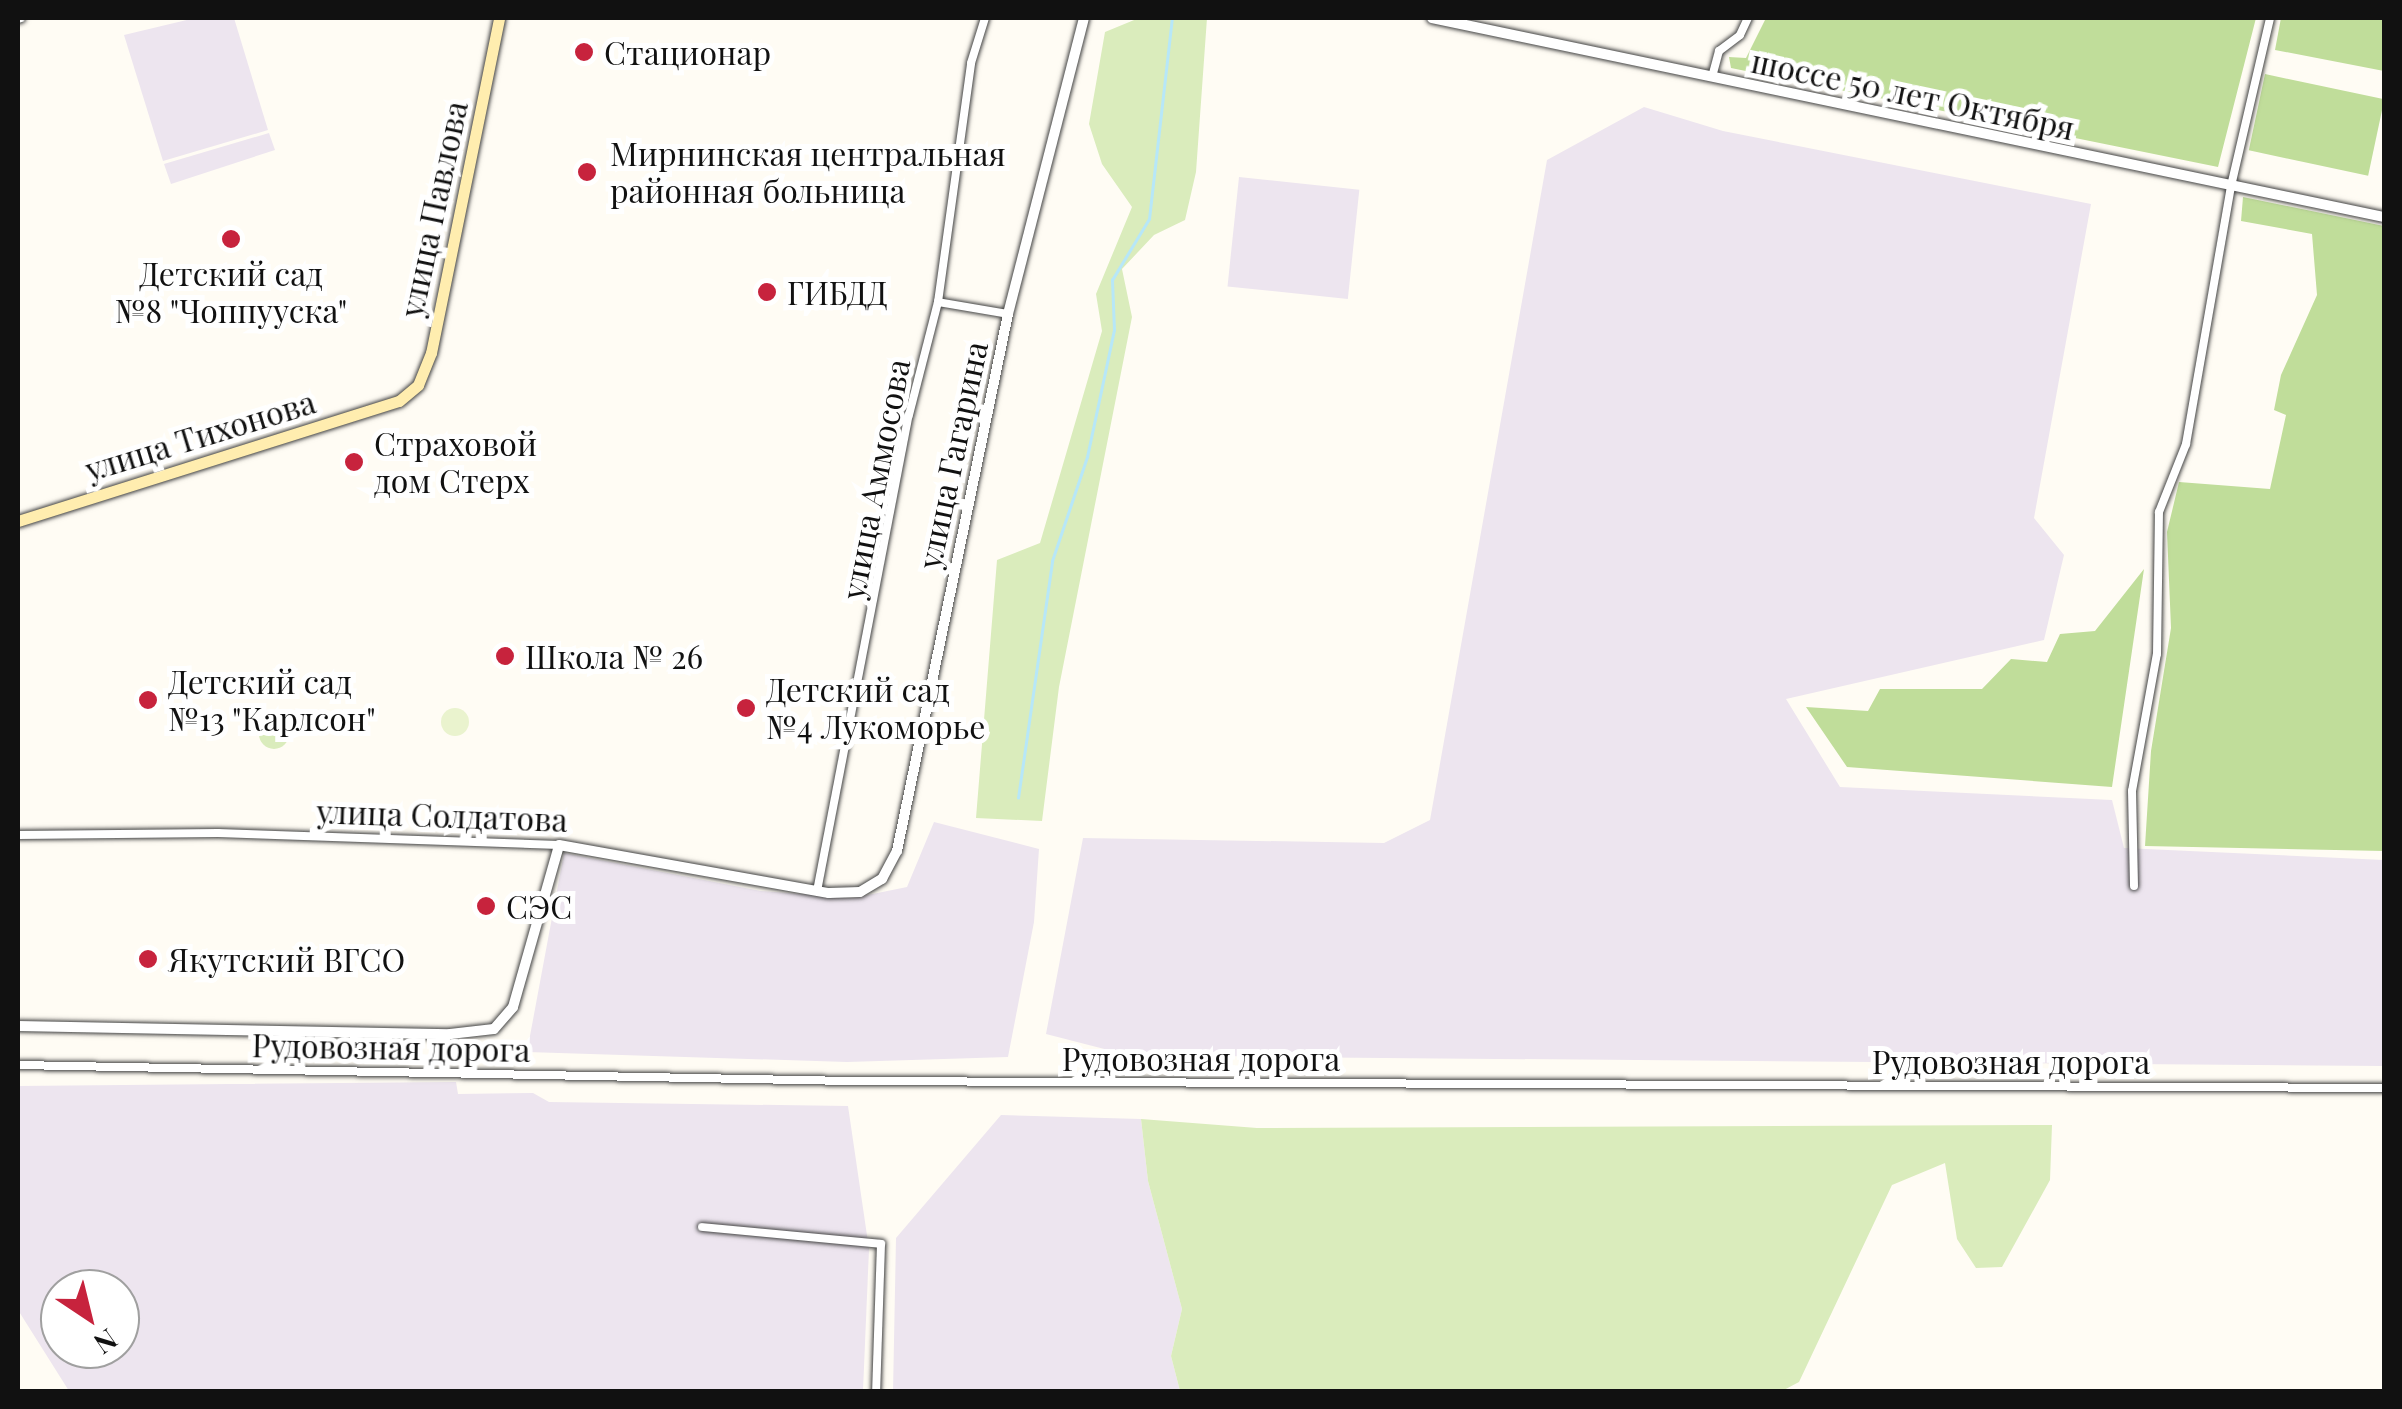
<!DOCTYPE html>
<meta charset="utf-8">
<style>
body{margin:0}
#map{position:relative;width:2402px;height:1409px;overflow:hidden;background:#fffcf4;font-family:"Playfair Display",serif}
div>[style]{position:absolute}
.industrial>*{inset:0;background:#ede5ef;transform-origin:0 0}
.green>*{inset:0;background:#daecbc}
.round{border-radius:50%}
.forest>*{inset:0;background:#c0dd9a;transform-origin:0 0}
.pitch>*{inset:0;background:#eaf3ce}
.stream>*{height:2.5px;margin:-1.25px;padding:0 1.25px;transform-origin:1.25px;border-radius:1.25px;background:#b7e7f8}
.roads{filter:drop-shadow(0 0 2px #444) drop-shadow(0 0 2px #444)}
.minor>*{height:8px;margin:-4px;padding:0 4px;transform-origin:4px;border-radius:4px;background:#fff}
.tertiary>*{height:10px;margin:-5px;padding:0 5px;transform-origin:5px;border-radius:5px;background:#fff}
.secondary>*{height:11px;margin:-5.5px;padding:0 5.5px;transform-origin:5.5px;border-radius:5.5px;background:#ffedaf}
.dots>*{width:28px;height:28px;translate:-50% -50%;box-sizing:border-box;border:5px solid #fff;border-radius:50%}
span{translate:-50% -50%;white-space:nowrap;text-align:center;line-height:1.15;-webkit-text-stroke:10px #fff;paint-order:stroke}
.poi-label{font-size:32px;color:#111}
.left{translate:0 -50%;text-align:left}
.street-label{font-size:32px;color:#111}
.frame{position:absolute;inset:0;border:20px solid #111;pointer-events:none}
.north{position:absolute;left:40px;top:1269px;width:100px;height:100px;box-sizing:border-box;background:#fff;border:2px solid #a0a0a0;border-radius:50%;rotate:145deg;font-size:28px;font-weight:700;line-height:40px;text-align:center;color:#111}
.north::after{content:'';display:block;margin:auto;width:35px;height:45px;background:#c7233d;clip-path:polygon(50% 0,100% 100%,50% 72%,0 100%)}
</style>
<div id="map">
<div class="industrial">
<div style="clip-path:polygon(195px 18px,234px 18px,268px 130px,163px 161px,124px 35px)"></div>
<div style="clip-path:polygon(1644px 107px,1723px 131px,2091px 204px,2034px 518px,2064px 555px,2044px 640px,1786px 699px,1840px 787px,2112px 800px,2124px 848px,2384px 860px,2384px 1066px,1259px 1057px,1116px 1052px,1046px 1034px,1083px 838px,1384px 843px,1430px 820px,1547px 160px)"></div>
<div style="clip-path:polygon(269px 133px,275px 150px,171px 184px,164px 164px)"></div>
<div style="left:1239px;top:177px;width:121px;height:110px;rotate:6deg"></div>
<div style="clip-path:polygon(934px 822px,1039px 849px,1034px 922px,1008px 1057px,847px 1062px,527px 1052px,564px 853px,761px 891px,853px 898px,907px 887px)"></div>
<div style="clip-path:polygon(evenodd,456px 1082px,458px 1094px,533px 1093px,549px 1102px,848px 1106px,869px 1249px,863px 1391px,69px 1391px,18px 1310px,18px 1086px,456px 1082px,60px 1289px,120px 1289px,120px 1349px,60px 1349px,60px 1289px)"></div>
<div style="clip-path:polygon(1001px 1115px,1141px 1119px,1148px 1181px,1182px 1309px,1171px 1356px,1180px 1391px,893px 1392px,896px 1238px)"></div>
</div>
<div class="green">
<div style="clip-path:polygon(1139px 18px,1207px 18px,1196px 172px,1185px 220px,1154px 235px,1122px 269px,1132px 317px,1059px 687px,1042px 821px,976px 818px,997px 560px,1040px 543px,1102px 331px,1096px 294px,1132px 207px,1102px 164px,1089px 124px,1105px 32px)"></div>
<div class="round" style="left:259px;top:719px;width:30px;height:30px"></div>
<div style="clip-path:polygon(1141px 1119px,1257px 1128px,2052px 1125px,2050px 1180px,2002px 1267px,1976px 1268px,1957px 1239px,1945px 1163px,1892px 1185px,1799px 1382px,1782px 1391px,1180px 1391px,1171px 1356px,1182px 1309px,1148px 1181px)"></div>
</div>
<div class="forest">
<div style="clip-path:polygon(1766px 18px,2256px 18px,2218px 167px,1731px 68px,1729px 57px,1746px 58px)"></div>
<div style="clip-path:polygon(2281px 18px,2384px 18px,2384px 71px,2275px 50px)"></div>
<div style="left:2265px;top:74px;width:122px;height:78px;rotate:12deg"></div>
<div style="clip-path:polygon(2243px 197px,2384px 226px,2384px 851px,2145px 846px,2151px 751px,2171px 628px,2167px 532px,2179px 482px,2270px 489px,2286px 415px,2274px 410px,2281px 375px,2317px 295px,2312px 234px,2241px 221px)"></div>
<div style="clip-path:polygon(2144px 569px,2112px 787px,1847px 767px,1806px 707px,1868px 711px,1880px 689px,1982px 689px,2011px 659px,2047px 662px,2060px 634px,2095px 631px)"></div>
</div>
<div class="pitch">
<div class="round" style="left:441px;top:708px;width:28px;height:28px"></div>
</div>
<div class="stream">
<div style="left:1018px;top:798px;width:239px;rotate:-81.8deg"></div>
<div style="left:1052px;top:561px;width:110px;rotate:-71.4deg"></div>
<div style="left:1087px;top:457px;width:130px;rotate:-78deg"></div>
<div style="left:1114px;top:330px;width:50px;rotate:-92.3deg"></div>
<div style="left:1112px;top:280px;width:71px;rotate:-58.8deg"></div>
<div style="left:1149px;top:219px;width:202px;rotate:-83.5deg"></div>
</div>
<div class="roads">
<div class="minor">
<div style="left:18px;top:19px;width:3px;rotate:-18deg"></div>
<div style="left:1712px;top:77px;width:27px;rotate:-75deg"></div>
<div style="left:1719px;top:51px;width:26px;rotate:-37deg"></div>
<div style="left:1740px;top:35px;width:19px;rotate:-65deg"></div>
<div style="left:938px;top:302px;width:71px;rotate:9.7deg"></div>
<div style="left:18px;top:835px;width:200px;rotate:-0.6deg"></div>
<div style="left:218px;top:833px;width:341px;rotate:2deg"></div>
<div style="left:2134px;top:886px;width:95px;rotate:-91.2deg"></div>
<div style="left:2132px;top:791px;width:139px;rotate:-79.7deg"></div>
<div style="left:2157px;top:654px;width:142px;rotate:-89.2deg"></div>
<div style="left:2159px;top:512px;width:73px;rotate:-68.3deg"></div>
<div style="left:2186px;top:444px;width:262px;rotate:-80.1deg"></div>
<div style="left:2231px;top:186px;width:172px;rotate:-76.9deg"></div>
<div style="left:817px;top:891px;width:485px;rotate:-79.1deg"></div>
<div style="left:909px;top:415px;width:117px;rotate:-75.6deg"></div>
<div style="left:938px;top:302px;width:241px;rotate:-82.1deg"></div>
<div style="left:971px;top:63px;width:47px;rotate:-72.7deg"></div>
<div style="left:18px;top:1065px;width:836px;rotate:1.1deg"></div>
<div style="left:854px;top:1081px;width:1530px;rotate:0.26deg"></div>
<div style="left:702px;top:1227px;width:180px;rotate:5.4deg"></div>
<div style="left:881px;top:1244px;width:148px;rotate:91.9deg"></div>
</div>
<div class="tertiary">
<div style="left:1432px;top:18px;width:973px;rotate:11.81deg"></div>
<div style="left:18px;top:1026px;width:432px;rotate:1.1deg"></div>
<div style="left:450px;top:1034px;width:44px;rotate:-6.5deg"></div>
<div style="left:494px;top:1029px;width:29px;rotate:-49deg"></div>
<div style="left:513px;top:1007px;width:168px;rotate:-74.1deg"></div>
<div style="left:559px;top:845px;width:274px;rotate:10.1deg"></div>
<div style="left:829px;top:893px;width:31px;rotate:-2deg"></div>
<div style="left:860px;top:892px;width:26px;rotate:-31deg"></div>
<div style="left:882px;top:879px;width:32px;rotate:-62deg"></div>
<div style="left:897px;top:851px;width:548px;rotate:-78.32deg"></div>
<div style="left:1008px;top:314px;width:306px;rotate:-75.6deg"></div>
</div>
<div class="secondary">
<div style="left:18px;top:521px;width:399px;rotate:-17.5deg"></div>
<div style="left:399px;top:401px;width:25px;rotate:-40deg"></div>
<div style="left:418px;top:385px;width:35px;rotate:-68deg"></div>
<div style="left:431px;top:353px;width:342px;rotate:-78.5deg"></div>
</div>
</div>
<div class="dots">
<div style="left:584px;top:52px;background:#c7233d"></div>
<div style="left:587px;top:172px;background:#c7233d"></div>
<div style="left:231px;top:239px;background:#c7233d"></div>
<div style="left:767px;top:292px;background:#c7233d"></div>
<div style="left:354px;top:462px;background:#c7233d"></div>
<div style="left:505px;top:656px;background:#c7233d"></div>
<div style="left:148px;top:700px;background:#c7233d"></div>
<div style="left:746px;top:708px;background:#c7233d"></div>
<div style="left:486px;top:906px;background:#c7233d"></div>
<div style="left:148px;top:959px;background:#c7233d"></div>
</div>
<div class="poi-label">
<span class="left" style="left:604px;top:52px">Стационар</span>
<span class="left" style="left:610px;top:172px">Мирнинская центральная<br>районная больница</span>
<span style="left:231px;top:292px">Детский сад<br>№8 "Чоппууска"</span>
<span class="left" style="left:787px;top:292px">ГИБДД</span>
<span class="left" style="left:374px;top:462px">Страховой<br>дом Стерх</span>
<span class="left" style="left:525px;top:656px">Школа № 26</span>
<span class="left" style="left:168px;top:700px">Детский сад<br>№13 "Карлсон"</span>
<span class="left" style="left:766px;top:708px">Детский сад<br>№4 Лукоморье</span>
<span class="left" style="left:506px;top:906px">СЭС</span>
<span class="left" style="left:168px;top:959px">Якутский ВГСО</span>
</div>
<div class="street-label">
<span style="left:1913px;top:94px;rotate:12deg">шоссе 50 лет Октября</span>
<span style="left:433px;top:209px;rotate:-78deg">улица Павлова</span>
<span style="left:200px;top:435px;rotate:-17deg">улица Тихонова</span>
<span style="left:952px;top:455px;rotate:-78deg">улица Гагарина</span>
<span style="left:875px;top:479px;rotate:-79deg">улица Аммосова</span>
<span style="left:442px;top:815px;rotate:2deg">улица Солдатова</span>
<span style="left:391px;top:1047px;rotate:1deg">Рудовозная дорога</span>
<span style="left:1201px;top:1058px">Рудовозная дорога</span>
<span style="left:2011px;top:1061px">Рудовозная дорога</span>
</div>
<div class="frame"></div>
<div class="north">N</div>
</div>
